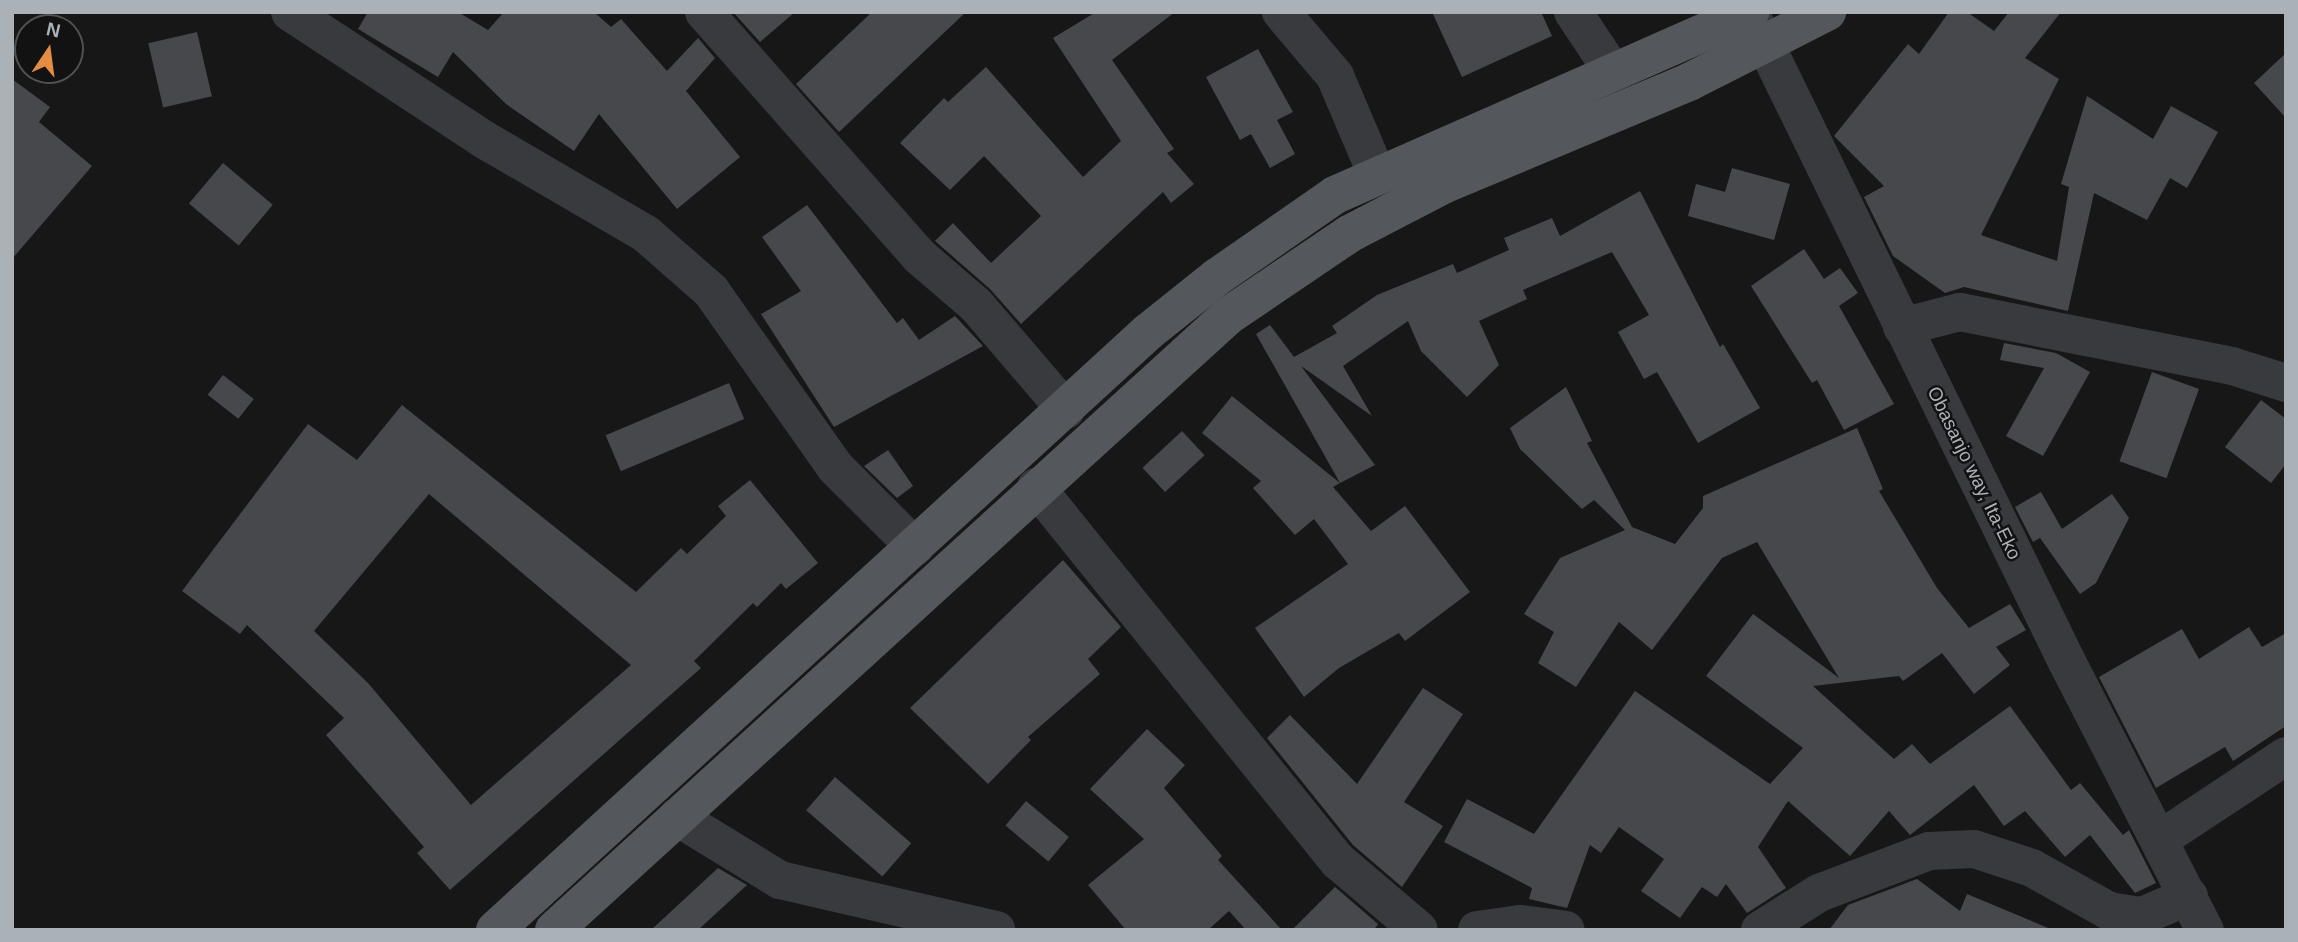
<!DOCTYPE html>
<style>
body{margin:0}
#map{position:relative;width:2298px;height:942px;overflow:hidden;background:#171718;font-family:Helvetica,sans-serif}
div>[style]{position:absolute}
.building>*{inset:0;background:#46484b;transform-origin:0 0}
.minor>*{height:38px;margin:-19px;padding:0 19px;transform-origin:19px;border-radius:19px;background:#383a3d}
.major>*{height:38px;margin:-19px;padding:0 19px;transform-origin:19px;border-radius:19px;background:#54575c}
span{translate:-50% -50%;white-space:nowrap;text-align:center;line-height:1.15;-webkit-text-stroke:5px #121213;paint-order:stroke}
.street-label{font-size:19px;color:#aab1b7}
.frame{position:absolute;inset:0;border:14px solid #aab1b7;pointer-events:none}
.north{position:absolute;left:14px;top:14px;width:70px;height:70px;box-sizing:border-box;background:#121213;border:2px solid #4f5255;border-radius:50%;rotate:13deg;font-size:19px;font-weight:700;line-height:28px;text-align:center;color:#aab1b7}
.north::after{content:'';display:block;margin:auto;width:24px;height:32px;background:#e38c44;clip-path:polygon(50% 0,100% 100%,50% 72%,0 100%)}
</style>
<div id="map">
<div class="building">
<div style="clip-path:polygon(368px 12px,458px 12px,488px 30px,504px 12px,594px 12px,611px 27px,621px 19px,667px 71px,698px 38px,715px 58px,686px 91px,740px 157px,677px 209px,599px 114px,574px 151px,506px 104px,453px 52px,438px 77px,358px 29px)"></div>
<div style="clip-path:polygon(733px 12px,795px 12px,760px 42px)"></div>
<div style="clip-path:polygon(872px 12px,966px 12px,839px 132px,796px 84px)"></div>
<div style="clip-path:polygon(1096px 12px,1175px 12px,1112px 60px,1174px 149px,1167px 153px,1194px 184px,1171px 203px,1163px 192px,1021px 324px,990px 289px,935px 241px,953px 223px,991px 263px,1041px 216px,984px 156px,950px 190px,900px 143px,944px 98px,948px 102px,986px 67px,1083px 177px,1121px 141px,1053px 38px)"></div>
<div style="clip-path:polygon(1432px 12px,1541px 12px,1552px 36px,1462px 77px)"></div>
<div style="clip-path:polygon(1949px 12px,1967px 12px,1994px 31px,2009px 12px,2061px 12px,2025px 58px,2059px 79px,1981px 235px,2057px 261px,2069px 187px,2061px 184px,2087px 96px,2153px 139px,2171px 106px,2218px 132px,2187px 188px,2170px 178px,2147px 220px,2094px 193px,2068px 311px,1964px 287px,1945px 293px,1893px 256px,1864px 197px,1884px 186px,1834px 136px,1908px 44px,1919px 54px)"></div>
<div style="left:197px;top:32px;width:66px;height:50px;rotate:77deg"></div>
<div style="clip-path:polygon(1258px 49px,1293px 112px,1277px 120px,1295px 154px,1270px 168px,1251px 134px,1240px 140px,1206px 77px)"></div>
<div style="clip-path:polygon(2286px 53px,2286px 118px,2254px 83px)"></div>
<div style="clip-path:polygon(12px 79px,50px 107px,39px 122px,92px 166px,12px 259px)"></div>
<div style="left:223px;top:163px;width:65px;height:53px;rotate:40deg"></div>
<div style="clip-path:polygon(1732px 168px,1790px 184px,1774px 240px,1688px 216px,1696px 184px,1725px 192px)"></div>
<div style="clip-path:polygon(1640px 191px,1720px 347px,1723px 344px,1760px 408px,1698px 443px,1657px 372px,1644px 379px,1618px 332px,1649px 315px,1612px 252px,1523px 290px,1527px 299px,1479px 321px,1499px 365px,1467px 397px,1421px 351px,1408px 321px,1343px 366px,1372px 416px,1301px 366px,1375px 465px,1340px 483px,1256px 334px,1270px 325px,1294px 357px,1337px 333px,1332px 326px,1377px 295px,1453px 264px,1457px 273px,1509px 250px,1504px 238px,1552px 218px,1560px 236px)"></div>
<div style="clip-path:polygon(807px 205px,897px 323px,903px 318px,919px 340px,955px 316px,983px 346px,834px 427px,761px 314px,801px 291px,762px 237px)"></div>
<div style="clip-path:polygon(1804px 249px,1824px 279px,1840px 268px,1858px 293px,1839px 306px,1894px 404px,1844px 430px,1817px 380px,1812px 383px,1751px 286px)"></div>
<div style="clip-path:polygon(2004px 343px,2056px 353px,2090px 372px,2043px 456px,2006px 436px,2044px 368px,2000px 360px)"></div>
<div style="left:2152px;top:372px;width:50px;height:95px;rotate:20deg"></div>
<div style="left:223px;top:375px;width:39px;height:25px;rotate:38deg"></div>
<div style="left:729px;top:383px;width:39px;height:134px;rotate:67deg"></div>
<div style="clip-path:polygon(1566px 387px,1592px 441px,1587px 443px,1632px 527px,1675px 544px,1703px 508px,1703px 496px,1857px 428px,1883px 489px,1879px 491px,1937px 588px,1969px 628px,2010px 604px,2026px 630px,1996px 647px,2010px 665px,1974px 694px,1942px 653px,1903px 681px,1899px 676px,1813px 686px,1894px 759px,1912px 744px,1930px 764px,2010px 706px,2071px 790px,2080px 783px,2123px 835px,2129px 830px,2156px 883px,2135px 893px,2090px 835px,2065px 857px,2025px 811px,2004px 826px,1974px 785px,1910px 835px,1889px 811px,1850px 856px,1788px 801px,1758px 847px,1786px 888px,1747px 913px,1726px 884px,1717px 897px,1702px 887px,1680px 918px,1641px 891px,1664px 859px,1619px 827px,1601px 853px,1590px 845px,1567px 908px,1529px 899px,1532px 888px,1444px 842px,1467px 799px,1534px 834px,1635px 691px,1770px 784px,1803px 748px,1706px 676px,1753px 614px,1839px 678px,1757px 542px,1722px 558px,1652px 650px,1619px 622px,1576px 687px,1538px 663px,1554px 632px,1524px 614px,1560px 558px,1625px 530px,1594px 500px,1582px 509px,1520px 449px,1510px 428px)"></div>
<div style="clip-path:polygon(1232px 396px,1340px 483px,1333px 487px,1371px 531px,1405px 506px,1470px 592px,1405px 641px,1399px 633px,1339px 668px,1304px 697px,1255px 628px,1348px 564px,1314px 519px,1295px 535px,1253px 488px,1261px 481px,1202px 433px)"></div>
<div style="clip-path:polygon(2261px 400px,2286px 419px,2286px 464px,2271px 483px,2225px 447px)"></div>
<div style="clip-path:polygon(evenodd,402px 405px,636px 592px,681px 548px,687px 554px,726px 516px,718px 506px,750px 480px,818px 563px,786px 589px,781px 583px,757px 607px,753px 603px,694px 661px,701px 668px,450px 890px,417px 853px,424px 847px,326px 735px,344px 718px,247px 625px,240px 634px,182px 591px,308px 424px,357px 460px,402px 405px,429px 494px,631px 665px,471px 805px,368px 683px,314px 631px,429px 494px)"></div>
<div style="left:1182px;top:431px;width:33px;height:54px;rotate:47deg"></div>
<div style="clip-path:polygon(888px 450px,913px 486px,897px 498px,864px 466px)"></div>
<div style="clip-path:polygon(2041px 492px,2062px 529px,2112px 494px,2129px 518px,2096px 583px,2080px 594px,2040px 538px,2033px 542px,2015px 507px)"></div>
<div style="clip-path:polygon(1063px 560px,1121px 627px,1088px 659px,1100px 674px,1028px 737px,1031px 740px,988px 784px,910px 708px)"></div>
<div style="clip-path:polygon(2249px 627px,2262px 647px,2286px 633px,2286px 726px,2233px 761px,2225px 747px,2156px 788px,2099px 677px,2182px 629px,2199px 659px)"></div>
<div style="clip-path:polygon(1423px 688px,1463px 714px,1404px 802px,1443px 826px,1402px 887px,1353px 845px,1267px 738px,1290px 715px,1357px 784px)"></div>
<div style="clip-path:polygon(1147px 729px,1185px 765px,1164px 788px,1222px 856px,1218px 860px,1282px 930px,1246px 930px,1229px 911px,1208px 930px,1126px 930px,1088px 885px,1144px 839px,1090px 789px)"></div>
<div style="left:835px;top:777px;width:101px;height:44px;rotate:41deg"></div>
<div style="left:1026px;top:801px;width:56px;height:32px;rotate:40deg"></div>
<div style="clip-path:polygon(718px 868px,747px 885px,698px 930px,651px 930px)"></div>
<div style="clip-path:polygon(1917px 879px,1960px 911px,1967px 894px,2053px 930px,1829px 930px,1848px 905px)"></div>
<div style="clip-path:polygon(1335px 887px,1378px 924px,1374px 930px,1292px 930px)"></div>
</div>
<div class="minor">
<div style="left:290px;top:12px;width:231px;rotate:33.3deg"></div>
<div style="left:483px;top:139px;width:189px;rotate:30.2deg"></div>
<div style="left:646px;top:234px;width:86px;rotate:41.2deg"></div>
<div style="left:711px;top:291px;width:215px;rotate:54.8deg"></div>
<div style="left:835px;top:467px;width:113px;rotate:45deg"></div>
<div style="left:704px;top:12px;width:325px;rotate:48.6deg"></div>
<div style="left:919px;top:256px;width:75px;rotate:40.7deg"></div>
<div style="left:976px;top:305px;width:138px;rotate:49.4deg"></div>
<div style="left:1281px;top:12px;width:84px;rotate:49.8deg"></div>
<div style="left:1335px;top:76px;width:108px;rotate:67deg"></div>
<div style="left:1573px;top:12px;width:72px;rotate:56.3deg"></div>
<div style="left:1751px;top:15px;width:718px;rotate:63.97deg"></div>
<div style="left:2066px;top:660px;width:304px;rotate:62.8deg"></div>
<div style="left:1902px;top:327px;width:60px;rotate:-14.5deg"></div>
<div style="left:1960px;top:312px;width:277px;rotate:11.2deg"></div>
<div style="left:2232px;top:366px;width:57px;rotate:17.5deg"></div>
<div style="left:1036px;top:487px;width:481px;rotate:51.1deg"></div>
<div style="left:1338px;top:861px;width:106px;rotate:40.4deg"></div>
<div style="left:677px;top:817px;width:121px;rotate:31.5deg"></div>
<div style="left:780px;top:880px;width:222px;rotate:13deg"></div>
<div style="left:2159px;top:840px;width:152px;rotate:-33.5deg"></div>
<div style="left:1477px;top:930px;width:43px;rotate:-7.9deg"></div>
<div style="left:1520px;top:924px;width:46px;rotate:7.4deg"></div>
<div style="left:1760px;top:930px;width:70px;rotate:-32.1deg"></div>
<div style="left:1819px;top:893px;width:118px;rotate:-20.9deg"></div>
<div style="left:1929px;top:851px;width:45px;rotate:-2.5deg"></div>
<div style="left:1974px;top:849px;width:61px;rotate:18.1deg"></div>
<div style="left:2032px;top:868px;width:88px;rotate:29.2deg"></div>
<div style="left:2109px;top:911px;width:33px;rotate:9deg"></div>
<div style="left:2142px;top:916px;width:51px;rotate:-23.1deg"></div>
</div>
<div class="major">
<div style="left:495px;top:930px;width:885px;rotate:-42.48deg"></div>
<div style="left:1148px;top:332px;width:88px;rotate:-38.6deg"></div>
<div style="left:1217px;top:277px;width:144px;rotate:-34.8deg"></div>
<div style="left:1335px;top:195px;width:454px;rotate:-23.8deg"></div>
<div style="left:554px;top:930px;width:912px;rotate:-42.33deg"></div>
<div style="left:1228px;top:316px;width:146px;rotate:-34.1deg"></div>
<div style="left:1349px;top:234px;width:106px;rotate:-27.5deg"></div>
<div style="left:1443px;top:185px;width:267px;rotate:-22.7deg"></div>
<div style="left:1689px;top:82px;width:155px;rotate:-26.9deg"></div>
</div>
<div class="street-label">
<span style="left:1974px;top:473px;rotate:64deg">Obasanjo way, Ita-Eko</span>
</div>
<div class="frame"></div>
<div class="north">N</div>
</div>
